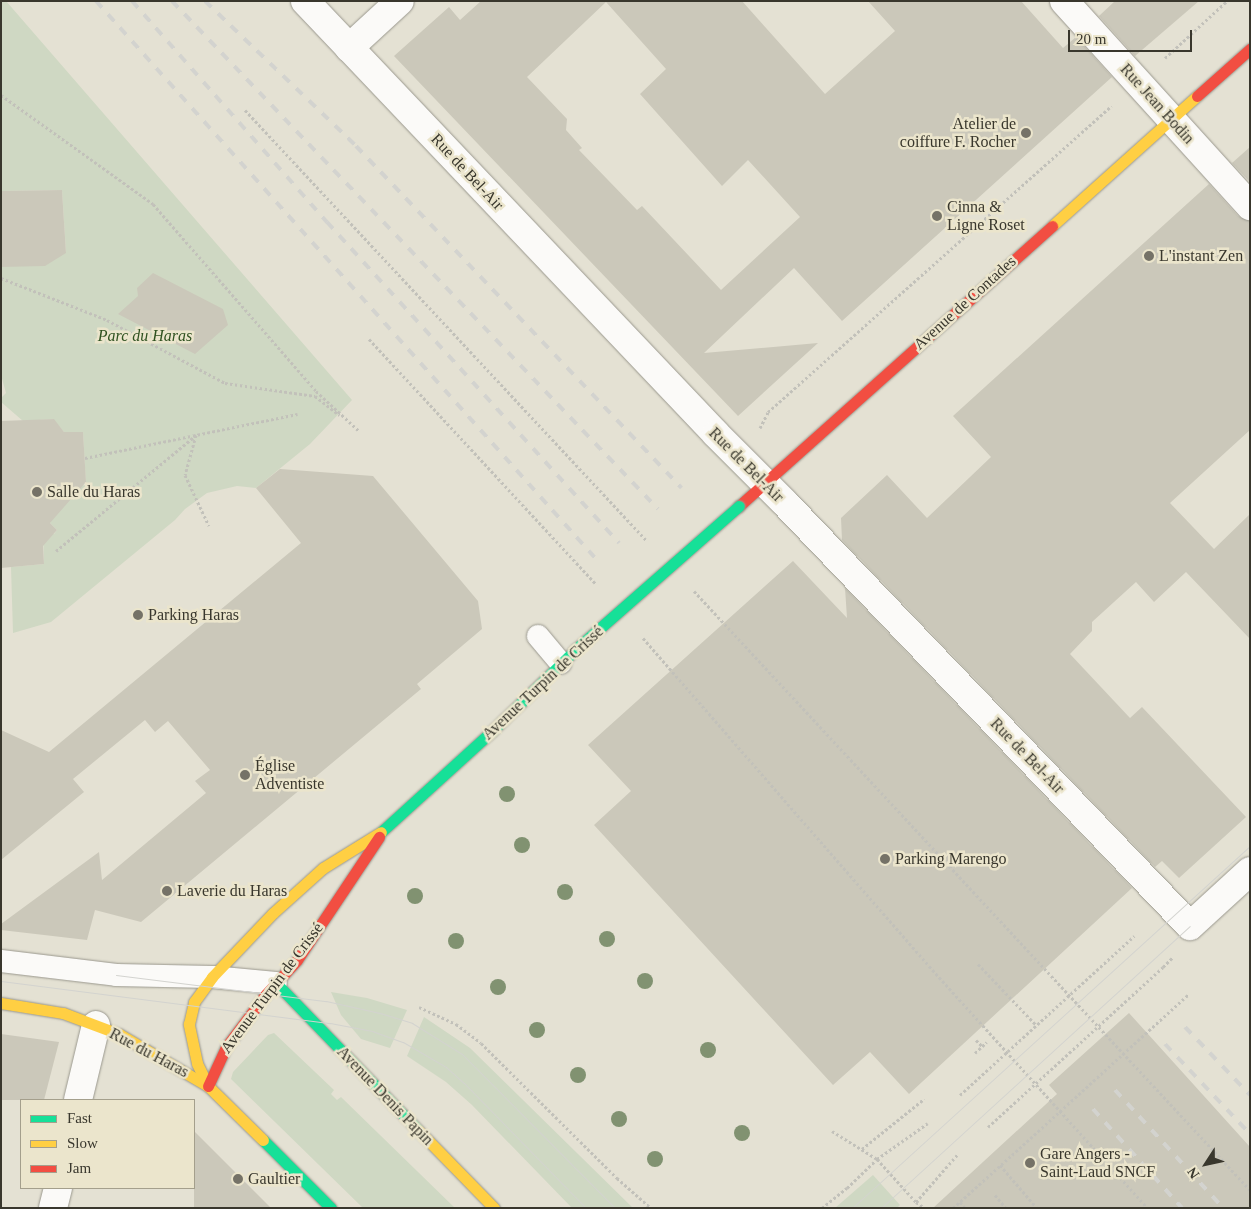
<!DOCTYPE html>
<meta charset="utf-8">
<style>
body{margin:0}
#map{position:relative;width:1251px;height:1209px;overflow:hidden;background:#e4e1d3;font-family:"Times New Roman",serif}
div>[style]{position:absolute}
.green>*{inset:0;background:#cfd8c3}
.building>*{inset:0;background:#cbc8ba}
.path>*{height:3px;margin-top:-1.5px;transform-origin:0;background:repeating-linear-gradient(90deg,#c2c1ba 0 2.5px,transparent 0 5px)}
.roads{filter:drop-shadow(0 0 1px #9a988e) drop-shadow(0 0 1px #9a988e)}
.lane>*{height:22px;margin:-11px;padding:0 11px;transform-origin:11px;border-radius:11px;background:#fbfaf8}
.street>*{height:28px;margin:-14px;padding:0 14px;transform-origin:14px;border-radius:14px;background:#fbfaf8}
.fast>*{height:11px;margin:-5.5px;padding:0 5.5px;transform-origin:5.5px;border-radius:5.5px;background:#16e098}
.slow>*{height:11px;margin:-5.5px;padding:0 5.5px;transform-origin:5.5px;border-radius:5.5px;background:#ffcf43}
.jam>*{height:11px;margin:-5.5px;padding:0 5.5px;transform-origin:5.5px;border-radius:5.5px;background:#f24e42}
.tram>*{height:1px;margin:-0.5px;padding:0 0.5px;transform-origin:0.5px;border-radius:0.5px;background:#d3d3cf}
.rail>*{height:4px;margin-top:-2px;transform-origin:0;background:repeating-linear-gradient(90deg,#d3d3cf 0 9px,transparent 0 18px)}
.path-bridge>*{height:3px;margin-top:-1.5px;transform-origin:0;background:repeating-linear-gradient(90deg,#c2c1ba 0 2.5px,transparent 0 5px)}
.bridges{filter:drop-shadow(0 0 1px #9a988e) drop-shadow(0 0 1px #9a988e)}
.fast-bridge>*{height:11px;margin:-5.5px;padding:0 5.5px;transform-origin:5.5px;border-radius:5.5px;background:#16e098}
.trees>*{width:16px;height:16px;margin:-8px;border-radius:50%;background:#819271}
.dots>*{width:14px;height:14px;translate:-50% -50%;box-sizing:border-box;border:2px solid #ebe5cc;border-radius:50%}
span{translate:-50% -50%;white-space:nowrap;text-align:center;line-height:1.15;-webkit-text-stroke:5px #ebe5cc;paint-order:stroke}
.street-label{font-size:16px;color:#39372d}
.poi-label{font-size:16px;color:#39372d}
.right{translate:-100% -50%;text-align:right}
.left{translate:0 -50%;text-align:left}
.park-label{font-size:16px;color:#305221;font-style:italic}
.frame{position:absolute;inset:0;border:2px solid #39372d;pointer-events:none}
.legend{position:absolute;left:20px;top:1099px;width:175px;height:90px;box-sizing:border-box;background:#ebe5cc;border:1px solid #a49f8c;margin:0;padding:6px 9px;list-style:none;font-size:15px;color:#39372d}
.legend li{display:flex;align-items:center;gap:10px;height:25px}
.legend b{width:25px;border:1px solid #a49f8c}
.north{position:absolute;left:1181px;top:1139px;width:50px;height:50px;-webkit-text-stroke:4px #ebe5cc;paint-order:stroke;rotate:235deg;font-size:14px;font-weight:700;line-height:20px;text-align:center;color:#39372d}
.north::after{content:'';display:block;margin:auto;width:18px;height:22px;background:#39372d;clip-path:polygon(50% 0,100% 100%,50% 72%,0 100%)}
.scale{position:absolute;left:1068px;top:30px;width:124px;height:22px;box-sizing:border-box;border:2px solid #39372d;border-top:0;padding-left:6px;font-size:15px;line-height:18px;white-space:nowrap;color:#39372d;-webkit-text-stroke:4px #ebe5cc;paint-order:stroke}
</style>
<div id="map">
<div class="green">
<div style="clip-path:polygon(1px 1px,6px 1px,352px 400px,310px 444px,256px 488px,237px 486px,207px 493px,185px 509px,175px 520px,51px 622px,13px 633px,11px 567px,44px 564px,43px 531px,54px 534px,57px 530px,50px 523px,72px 487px,86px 485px,83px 432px,64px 432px,53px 419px,23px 421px,1px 402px,1px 398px,6px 393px,1px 375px,1px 267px,66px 252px,62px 190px,1px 191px)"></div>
<div style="clip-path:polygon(331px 992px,367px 998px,407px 1010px,390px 1048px,361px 1039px,341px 1015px)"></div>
<div style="clip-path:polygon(424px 1017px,470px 1048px,633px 1208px,572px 1208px,472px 1105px,446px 1082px,407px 1056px)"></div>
<div style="clip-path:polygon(274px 1033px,334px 1090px,331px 1094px,337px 1100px,341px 1097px,455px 1208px,363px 1208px,231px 1079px,233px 1072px,268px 1035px)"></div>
<div style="clip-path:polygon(873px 1175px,900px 1205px,897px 1208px,835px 1208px)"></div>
</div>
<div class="building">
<div style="clip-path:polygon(evenodd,481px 1px,742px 1px,825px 94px,895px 31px,868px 1px,1021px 1px,1063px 48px,1076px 37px,1112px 77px,842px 321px,794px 268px,704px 353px,818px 343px,738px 416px,394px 56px,449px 7px,460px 20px,481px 1px,606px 2px,666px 69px,640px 94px,722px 186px,748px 160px,800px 217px,721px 290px,642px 206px,637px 210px,579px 150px,582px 148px,566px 130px,567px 119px,527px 77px,606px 2px)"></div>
<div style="clip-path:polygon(1115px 1px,1199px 1px,1135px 56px,1099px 16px)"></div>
<div style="clip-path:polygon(1250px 147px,1250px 182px,1232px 163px)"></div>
<div style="clip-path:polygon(1209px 184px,1238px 216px,1250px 221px,1250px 430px,1170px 503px,1214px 549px,1250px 514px,1250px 639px,1186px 572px,1154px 602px,1136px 582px,1092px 622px,1092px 631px,1070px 654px,1130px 718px,1142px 707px,1246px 817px,1179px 878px,1162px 861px,1155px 867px,842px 540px,841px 518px,887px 475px,927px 518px,991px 457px,953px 416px)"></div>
<div style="clip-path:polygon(62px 190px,66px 253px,45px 266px,1px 267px,1px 191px)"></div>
<div style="clip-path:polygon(153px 273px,223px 309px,228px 325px,195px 354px,118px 314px,138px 296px,137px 288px)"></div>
<div style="clip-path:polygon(54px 419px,64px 432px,83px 432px,86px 482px,50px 523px,57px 530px,43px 546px,44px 564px,1px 568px,1px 421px)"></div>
<div style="clip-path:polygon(280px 469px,373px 476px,478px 601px,482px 629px,417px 684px,421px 689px,141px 922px,95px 910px,87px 940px,1px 930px,1px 924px,99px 852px,102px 880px,206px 793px,195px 781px,210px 770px,168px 721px,155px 732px,145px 720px,73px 779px,84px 792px,1px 860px,1px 730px,49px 752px,301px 543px,256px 488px)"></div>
<div style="clip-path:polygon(793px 561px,847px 618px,845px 588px,1132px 888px,909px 1094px,870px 1052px,833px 1085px,594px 825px,631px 791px,588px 745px)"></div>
<div style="clip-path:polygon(1129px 1013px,1250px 1147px,1250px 1208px,933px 1208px,1057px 1094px,1049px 1085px)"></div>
<div style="clip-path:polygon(1px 1034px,59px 1042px,44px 1100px,1px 1100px)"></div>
<div style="clip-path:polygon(194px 1131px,271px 1208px,194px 1208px)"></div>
</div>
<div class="path">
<div style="left:1165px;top:58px;width:84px;rotate:-42.6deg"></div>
<div style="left:1px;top:95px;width:187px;rotate:35.6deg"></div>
<div style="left:153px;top:204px;width:248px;rotate:48.9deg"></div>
<div style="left:316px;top:391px;width:59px;rotate:42.9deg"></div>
<div style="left:245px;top:110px;width:589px;rotate:46.99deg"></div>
<div style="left:1px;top:278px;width:114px;rotate:21.6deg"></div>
<div style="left:107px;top:320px;width:134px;rotate:28.1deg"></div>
<div style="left:225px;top:383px;width:91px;rotate:8.2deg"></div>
<div style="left:315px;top:396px;width:31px;rotate:38deg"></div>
<div style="left:369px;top:339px;width:334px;rotate:47.2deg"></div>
<div style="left:760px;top:428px;width:18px;rotate:-63deg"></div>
<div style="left:768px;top:412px;width:460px;rotate:-41.7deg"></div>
<div style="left:196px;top:435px;width:41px;rotate:105.4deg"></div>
<div style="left:185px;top:475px;width:56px;rotate:64.8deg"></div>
<div style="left:85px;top:458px;width:217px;rotate:-11.7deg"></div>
<div style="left:56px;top:551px;width:182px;rotate:-39.6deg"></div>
<div style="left:694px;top:591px;width:817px;rotate:47.13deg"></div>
<div style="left:643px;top:638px;width:435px;rotate:48.9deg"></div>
<div style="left:929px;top:966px;width:326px;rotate:47.9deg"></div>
<div style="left:978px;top:964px;width:84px;rotate:46.4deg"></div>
<div style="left:1163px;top:967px;width:14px;rotate:-45deg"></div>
<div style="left:419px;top:1007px;width:41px;rotate:24.7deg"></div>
<div style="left:456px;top:1024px;width:31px;rotate:37deg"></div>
<div style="left:481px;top:1043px;width:192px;rotate:44.8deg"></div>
<div style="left:617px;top:1178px;width:45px;rotate:41.4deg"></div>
<div style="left:976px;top:1040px;width:8px;rotate:45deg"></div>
<div style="left:975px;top:1053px;width:16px;rotate:-43deg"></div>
<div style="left:832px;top:1131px;width:53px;rotate:31.9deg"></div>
<div style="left:877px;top:1159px;width:62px;rotate:-35.2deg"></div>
<div style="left:862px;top:1149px;width:80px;rotate:-38.9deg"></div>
<div style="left:1000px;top:1165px;width:57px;rotate:49.3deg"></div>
<div style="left:995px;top:1195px;width:17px;rotate:50deg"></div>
<div style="left:916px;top:1202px;width:64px;rotate:-48.8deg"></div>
<div style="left:960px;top:1202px;width:8px;rotate:50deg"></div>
<div style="left:822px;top:1208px;width:32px;rotate:-39deg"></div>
<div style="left:847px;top:1188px;width:42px;rotate:-44deg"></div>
<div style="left:877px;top:1159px;width:58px;rotate:47.8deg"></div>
<div style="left:916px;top:1202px;width:11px;rotate:34deg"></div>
<div style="left:953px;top:1208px;width:79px;rotate:-41.9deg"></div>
</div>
<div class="roads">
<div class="lane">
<div style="left:538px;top:636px;width:35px;rotate:50deg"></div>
<div style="left:1px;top:961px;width:116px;rotate:6.9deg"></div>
<div style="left:116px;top:975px;width:96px;rotate:1.2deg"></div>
<div style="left:212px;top:977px;width:64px;rotate:5.4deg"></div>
</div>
<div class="street">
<div style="left:305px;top:1px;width:597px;rotate:46.49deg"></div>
<div style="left:716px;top:434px;width:95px;rotate:45deg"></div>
<div style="left:783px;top:501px;width:588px;rotate:46.24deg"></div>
<div style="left:1190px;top:926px;width:81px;rotate:-42.5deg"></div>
<div style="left:1064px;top:1px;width:277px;rotate:47.8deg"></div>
<div style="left:349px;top:48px;width:69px;rotate:-42.7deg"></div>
<div style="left:78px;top:1100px;width:77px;rotate:-76.5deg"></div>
<div style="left:53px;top:1208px;width:21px;rotate:-76deg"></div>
</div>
<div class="fast">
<div style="left:381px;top:832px;width:150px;rotate:-42.3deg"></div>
<div style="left:492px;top:731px;width:116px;rotate:-44.3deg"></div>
<div style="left:276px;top:983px;width:204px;rotate:46deg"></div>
<div style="left:263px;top:1140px;width:96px;rotate:45deg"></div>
</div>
<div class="slow">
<div style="left:1052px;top:226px;width:195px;rotate:-41.9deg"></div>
<div style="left:1px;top:1003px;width:63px;rotate:9.2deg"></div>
<div style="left:63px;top:1013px;width:60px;rotate:20.6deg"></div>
<div style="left:119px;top:1034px;width:103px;rotate:30.3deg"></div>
<div style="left:208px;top:1086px;width:77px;rotate:44.5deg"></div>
<div style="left:208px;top:1086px;width:25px;rotate:-116deg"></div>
<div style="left:197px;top:1063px;width:40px;rotate:-102deg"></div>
<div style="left:189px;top:1024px;width:23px;rotate:-77deg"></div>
<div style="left:194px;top:1002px;width:31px;rotate:-54deg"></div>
<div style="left:212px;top:977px;width:88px;rotate:-46.4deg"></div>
<div style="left:273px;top:913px;width:67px;rotate:-42deg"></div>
<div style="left:323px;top:868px;width:68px;rotate:-31.8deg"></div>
<div style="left:418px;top:1130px;width:109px;rotate:45.7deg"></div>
</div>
<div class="jam">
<div style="left:1197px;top:96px;width:71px;rotate:-41.6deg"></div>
<div style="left:739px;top:506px;width:420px;rotate:-41.8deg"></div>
<div style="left:208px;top:1086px;width:43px;rotate:-65.2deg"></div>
<div style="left:226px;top:1047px;width:66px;rotate:-53deg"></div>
<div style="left:266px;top:994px;width:46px;rotate:-47.6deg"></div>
<div style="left:297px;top:960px;width:148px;rotate:-56.3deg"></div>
</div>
</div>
<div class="tram">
<div style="left:116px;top:975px;width:212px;rotate:7.1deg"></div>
<div style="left:326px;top:1001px;width:55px;rotate:12.5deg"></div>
<div style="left:380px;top:1013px;width:34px;rotate:17deg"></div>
<div style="left:412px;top:1023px;width:59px;rotate:31.8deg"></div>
<div style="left:462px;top:1054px;width:217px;rotate:45.2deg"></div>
<div style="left:1px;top:981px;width:332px;rotate:7.3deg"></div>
<div style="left:330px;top:1023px;width:43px;rotate:10.8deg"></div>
<div style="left:372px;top:1031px;width:33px;rotate:20deg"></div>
<div style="left:403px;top:1042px;width:50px;rotate:30.2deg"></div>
<div style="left:446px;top:1067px;width:24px;rotate:42deg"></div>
<div style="left:464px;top:1083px;width:175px;rotate:45.7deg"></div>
<div style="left:852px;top:1208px;width:538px;rotate:-42.29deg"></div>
<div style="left:881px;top:1208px;width:418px;rotate:-42.4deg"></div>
</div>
<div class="rail">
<div style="left:96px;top:1px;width:751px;rotate:48.13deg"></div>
<div style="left:132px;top:1px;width:295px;rotate:48.6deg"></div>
<div style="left:327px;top:222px;width:434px;rotate:47.7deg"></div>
<div style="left:172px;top:1px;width:703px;rotate:46.27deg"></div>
<div style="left:205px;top:1px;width:209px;rotate:43.8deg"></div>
<div style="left:356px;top:146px;width:472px;rotate:46.4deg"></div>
<div style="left:1185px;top:1027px;width:94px;rotate:46.3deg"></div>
<div style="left:1165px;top:1044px;width:124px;rotate:46.6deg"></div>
<div style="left:1115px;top:1090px;width:160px;rotate:47.5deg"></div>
<div style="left:1093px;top:1109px;width:133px;rotate:48deg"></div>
</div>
<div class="path-bridge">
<div style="left:960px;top:1095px;width:236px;rotate:-42.4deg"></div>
<div style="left:988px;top:1127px;width:237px;rotate:-42.4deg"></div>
<div style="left:1012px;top:1155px;width:239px;rotate:-42.3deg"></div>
</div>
<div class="bridges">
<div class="fast-bridge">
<div style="left:575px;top:650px;width:218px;rotate:-41.3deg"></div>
</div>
</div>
<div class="trees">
<div style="left:507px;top:794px"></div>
<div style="left:522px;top:845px"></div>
<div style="left:565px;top:892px"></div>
<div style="left:415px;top:896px"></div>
<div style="left:607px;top:939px"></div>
<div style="left:456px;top:941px"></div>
<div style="left:645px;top:981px"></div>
<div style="left:498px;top:987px"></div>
<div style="left:537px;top:1030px"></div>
<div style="left:708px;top:1050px"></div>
<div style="left:578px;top:1075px"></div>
<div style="left:619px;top:1119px"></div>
<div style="left:742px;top:1133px"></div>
<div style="left:655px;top:1159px"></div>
</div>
<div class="dots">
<div style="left:1026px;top:133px;background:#757267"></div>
<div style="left:937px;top:216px;background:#757267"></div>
<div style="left:1149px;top:256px;background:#757267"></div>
<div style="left:37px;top:492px;background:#757267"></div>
<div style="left:138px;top:615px;background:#757267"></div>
<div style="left:245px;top:775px;background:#757267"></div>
<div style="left:885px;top:859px;background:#757267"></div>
<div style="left:167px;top:891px;background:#757267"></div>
<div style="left:1030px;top:1163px;background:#757267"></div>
<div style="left:238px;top:1179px;background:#757267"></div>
</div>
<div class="street-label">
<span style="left:1157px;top:104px;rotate:48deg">Rue Jean Bodin</span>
<span style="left:467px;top:172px;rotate:47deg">Rue de Bel-Air</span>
<span style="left:965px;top:303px;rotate:-42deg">Avenue de Contades</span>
<span style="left:746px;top:465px;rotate:45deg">Rue de Bel-Air</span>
<span style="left:543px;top:683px;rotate:-43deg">Avenue Turpin de Crissé</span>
<span style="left:1027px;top:756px;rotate:46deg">Rue de Bel-Air</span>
<span style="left:272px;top:988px;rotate:-53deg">Avenue Turpin de Crissé</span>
<span style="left:149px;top:1053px;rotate:28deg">Rue du Haras</span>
<span style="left:385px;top:1096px;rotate:46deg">Avenue Denis Papin</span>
</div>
<div class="poi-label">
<span class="right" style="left:1016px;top:133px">Atelier de<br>coiffure F. Rocher</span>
<span class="left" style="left:947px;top:216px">Cinna &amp;<br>Ligne Roset</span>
<span class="left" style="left:1159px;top:256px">L'instant Zen</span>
<span class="left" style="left:47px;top:492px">Salle du Haras</span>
<span class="left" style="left:148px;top:615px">Parking Haras</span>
<span class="left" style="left:255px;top:775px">Église<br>Adventiste</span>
<span class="left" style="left:895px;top:859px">Parking Marengo</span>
<span class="left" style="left:177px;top:891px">Laverie du Haras</span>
<span class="left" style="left:1040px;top:1163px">Gare Angers -<br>Saint-Laud SNCF</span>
<span class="left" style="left:248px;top:1179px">Gaultier</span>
</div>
<div class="park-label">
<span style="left:145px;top:336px">Parc du Haras</span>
</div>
<div class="frame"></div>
<ul class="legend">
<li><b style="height:6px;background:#16e098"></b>Fast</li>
<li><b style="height:6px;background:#ffcf43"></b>Slow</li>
<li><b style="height:6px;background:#f24e42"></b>Jam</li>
</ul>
<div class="north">N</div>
<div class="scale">20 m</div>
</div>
